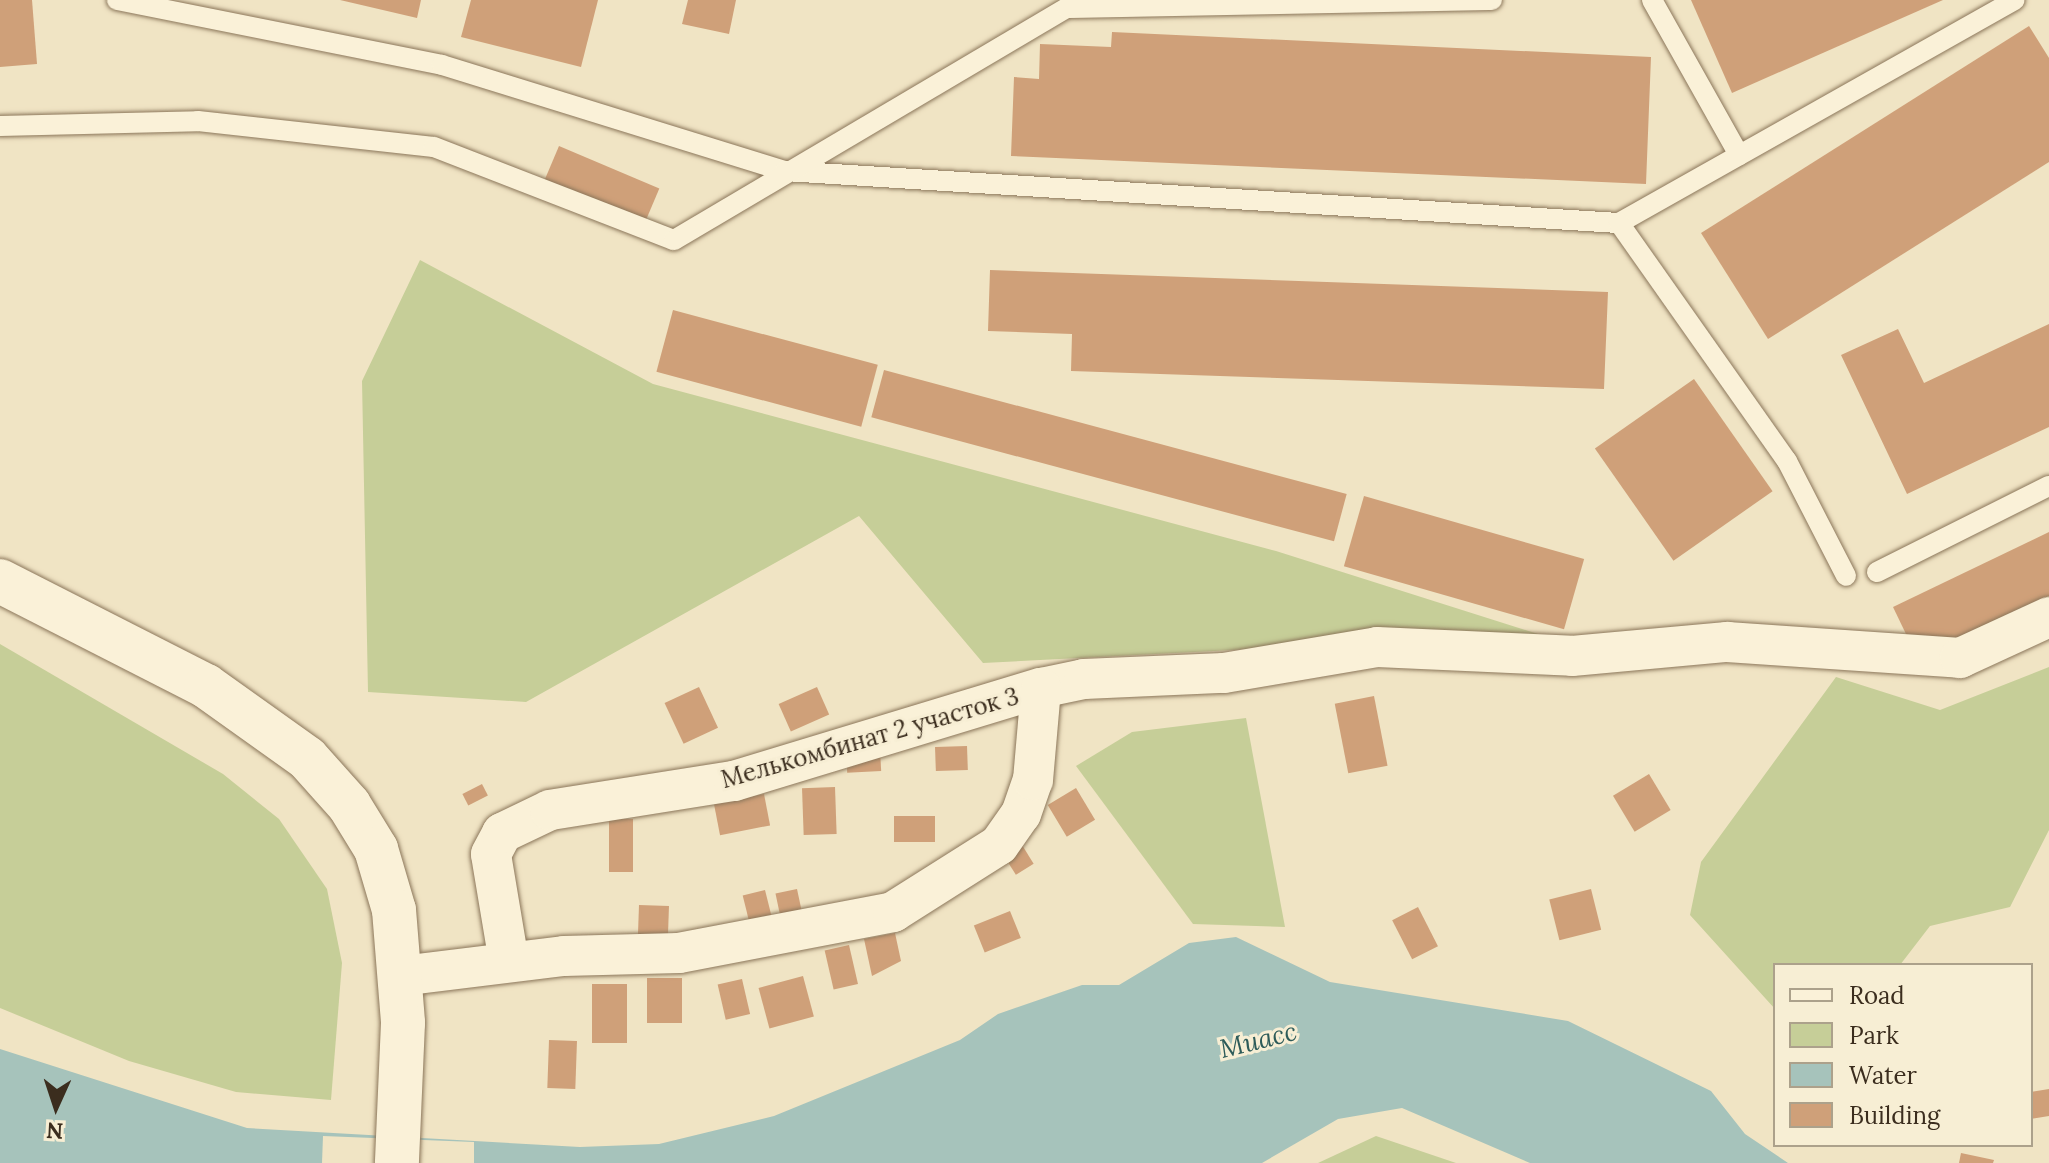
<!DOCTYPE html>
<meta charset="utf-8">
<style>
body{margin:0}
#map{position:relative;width:2049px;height:1163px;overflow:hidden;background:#f0e4c4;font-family:Lora,serif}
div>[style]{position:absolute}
.green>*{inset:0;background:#c6ce98}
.water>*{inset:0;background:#a6c3bb}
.pier>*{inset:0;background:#f0e4c4}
.building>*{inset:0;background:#cfa079;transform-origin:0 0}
.roads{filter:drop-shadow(0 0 2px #8b765a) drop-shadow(0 0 2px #8b765a)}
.lane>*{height:20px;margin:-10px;padding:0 10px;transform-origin:10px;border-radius:10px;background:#faf1d8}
.street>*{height:40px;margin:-20px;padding:0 20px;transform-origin:20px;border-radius:20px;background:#faf1d8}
.secondary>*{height:44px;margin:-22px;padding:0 22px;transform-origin:22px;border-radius:22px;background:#faf1d8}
span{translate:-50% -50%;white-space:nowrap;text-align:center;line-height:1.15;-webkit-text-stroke:6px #f7eed4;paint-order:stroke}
.street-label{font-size:24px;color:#3b2d1e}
.water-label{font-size:26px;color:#2d5b59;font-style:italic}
.legend{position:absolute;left:1773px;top:963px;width:260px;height:184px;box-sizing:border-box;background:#f7eed4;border:2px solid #aca18b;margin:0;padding:10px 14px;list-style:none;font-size:24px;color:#3b2d1e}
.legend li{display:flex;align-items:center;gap:16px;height:40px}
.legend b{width:40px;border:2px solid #aca18b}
.north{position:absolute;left:16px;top:1067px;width:80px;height:80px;-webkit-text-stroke:6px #f7eed4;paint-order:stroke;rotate:183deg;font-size:22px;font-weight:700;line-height:32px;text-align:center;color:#3b2d1e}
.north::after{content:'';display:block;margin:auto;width:28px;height:36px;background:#3b2d1e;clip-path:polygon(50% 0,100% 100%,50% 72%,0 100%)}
</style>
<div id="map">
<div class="green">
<div style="clip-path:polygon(420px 260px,653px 384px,1276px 551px,1538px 634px,983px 663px,859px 516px,526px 702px,368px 692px,362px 381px)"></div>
<div style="clip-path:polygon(0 644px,223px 774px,279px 819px,327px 889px,342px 963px,331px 1100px,236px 1092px,129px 1061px,0 1008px)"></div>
<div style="clip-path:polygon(2049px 667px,2049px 830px,2010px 907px,1930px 926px,1900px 965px,1775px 965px,1775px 1009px,1690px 915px,1701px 862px,1836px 677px,1940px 710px)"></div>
<div style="clip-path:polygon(1246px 718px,1285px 927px,1193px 924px,1076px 766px,1132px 732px)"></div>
<div style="clip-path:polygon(1376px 1136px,1456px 1163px,1318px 1163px)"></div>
</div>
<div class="water">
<div style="clip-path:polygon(1236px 937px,1330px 982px,1568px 1021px,1711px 1091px,1745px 1134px,1788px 1163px,1530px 1163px,1402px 1108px,1338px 1119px,1262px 1163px,0 1163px,0 1049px,247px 1128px,580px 1147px,659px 1144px,774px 1116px,960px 1040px,998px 1014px,1082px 985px,1119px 985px,1189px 943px)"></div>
</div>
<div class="pier">
<div style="clip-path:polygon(323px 1136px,474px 1142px,474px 1163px,322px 1163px)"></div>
</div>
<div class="building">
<div style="clip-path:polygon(0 0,32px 0,37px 64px,0 67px)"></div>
<div style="clip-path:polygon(340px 0,421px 0,417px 18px)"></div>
<div style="clip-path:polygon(471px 0,598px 0,581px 67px,461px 37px)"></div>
<div style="clip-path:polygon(688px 0,736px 0,729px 34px,682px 24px)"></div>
<div style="clip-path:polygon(1691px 0,1943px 0,1732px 93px)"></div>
<div style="clip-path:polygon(2029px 26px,2049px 58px,2049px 162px,1768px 339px,1701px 233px)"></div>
<div style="clip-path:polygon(1112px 32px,1651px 57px,1646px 184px,1011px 156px,1014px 77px,1039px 79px,1040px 44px,1111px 47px)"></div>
<div style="left:559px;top:146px;width:109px;height:39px;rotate:23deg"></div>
<div style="clip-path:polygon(990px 270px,1608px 292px,1604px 389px,1071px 371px,1072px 334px,988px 331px)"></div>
<div style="left:673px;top:310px;width:212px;height:64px;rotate:15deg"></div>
<div style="clip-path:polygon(2049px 324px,2049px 427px,1907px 494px,1841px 355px,1898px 329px,1924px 383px)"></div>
<div style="left:884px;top:370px;width:479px;height:49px;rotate:15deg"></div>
<div style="left:1694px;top:379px;width:137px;height:121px;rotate:55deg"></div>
<div style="left:1364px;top:496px;width:229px;height:73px;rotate:16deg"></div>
<div style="clip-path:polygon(2049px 532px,2049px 596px,1918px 659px,1893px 607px)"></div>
<div style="left:699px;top:687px;width:45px;height:38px;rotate:65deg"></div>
<div style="left:817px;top:687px;width:30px;height:42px;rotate:66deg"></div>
<div style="left:1374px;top:696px;width:71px;height:40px;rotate:79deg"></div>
<div style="left:967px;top:746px;width:24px;height:32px;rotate:88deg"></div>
<div style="left:880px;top:749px;width:22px;height:34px;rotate:87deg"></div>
<div style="left:1649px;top:774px;width:42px;height:42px;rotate:59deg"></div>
<div style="left:482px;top:784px;width:13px;height:22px;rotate:63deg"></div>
<div style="left:835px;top:787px;width:47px;height:33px;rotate:88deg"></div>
<div style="left:1076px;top:788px;width:37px;height:33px;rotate:59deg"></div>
<div style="left:764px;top:794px;width:32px;height:51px;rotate:79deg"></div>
<div style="left:894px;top:816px;width:41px;height:26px"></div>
<div style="left:609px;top:819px;width:24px;height:53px"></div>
<div style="left:1022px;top:845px;width:22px;height:21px;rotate:58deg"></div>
<div style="left:797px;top:889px;width:30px;height:22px;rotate:78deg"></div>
<div style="left:1591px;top:889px;width:42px;height:43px;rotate:76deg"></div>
<div style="left:765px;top:890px;width:36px;height:23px;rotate:76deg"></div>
<div style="left:639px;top:905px;width:30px;height:38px;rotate:2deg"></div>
<div style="left:1418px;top:907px;width:44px;height:29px;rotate:63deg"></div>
<div style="left:1010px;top:911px;width:29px;height:39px;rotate:68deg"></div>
<div style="clip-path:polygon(895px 933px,901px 961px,872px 976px,864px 939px)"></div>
<div style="left:849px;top:945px;width:40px;height:25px;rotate:77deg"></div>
<div style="left:803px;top:976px;width:42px;height:46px;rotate:75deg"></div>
<div style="left:647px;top:978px;width:35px;height:45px"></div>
<div style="left:742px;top:979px;width:36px;height:25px;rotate:77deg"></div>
<div style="left:592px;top:984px;width:35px;height:59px"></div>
<div style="left:549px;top:1040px;width:28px;height:48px;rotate:2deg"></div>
<div style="clip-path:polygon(2049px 1089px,2049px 1116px,2031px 1119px,2031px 1092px)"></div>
<div style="clip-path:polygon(1961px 1153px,1994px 1160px,1993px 1163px,1959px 1163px)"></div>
</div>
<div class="roads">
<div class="lane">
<div style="left:117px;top:0;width:331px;rotate:11.3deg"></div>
<div style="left:442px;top:65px;width:359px;rotate:17.2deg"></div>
<div style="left:785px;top:171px;width:836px;rotate:3.57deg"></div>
<div style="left:1619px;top:223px;width:454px;rotate:-29.4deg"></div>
<div style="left:1652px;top:0;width:178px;rotate:60.7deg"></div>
<div style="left:0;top:126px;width:198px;rotate:-1.4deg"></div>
<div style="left:198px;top:121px;width:237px;rotate:6.3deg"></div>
<div style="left:434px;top:147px;width:257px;rotate:21.2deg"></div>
<div style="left:674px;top:240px;width:456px;rotate:-30.6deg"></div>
<div style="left:1067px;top:8px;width:425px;rotate:-1.1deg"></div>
<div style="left:1619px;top:223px;width:291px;rotate:54.8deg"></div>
<div style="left:1787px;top:461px;width:129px;rotate:62.8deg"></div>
<div style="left:1877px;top:572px;width:192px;rotate:-26.6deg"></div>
</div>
<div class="street">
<div style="left:509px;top:962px;width:109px;rotate:-99.5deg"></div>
<div style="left:491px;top:854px;width:24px;rotate:-62deg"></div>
<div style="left:502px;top:833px;width:53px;rotate:-25.6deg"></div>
<div style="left:550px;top:810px;width:186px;rotate:-9deg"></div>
<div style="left:734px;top:781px;width:321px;rotate:-16.9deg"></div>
<div style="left:1041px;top:688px;width:44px;rotate:-11.8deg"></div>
<div style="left:1084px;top:679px;width:140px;rotate:-2.5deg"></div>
<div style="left:1224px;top:673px;width:155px;rotate:-9.6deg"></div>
<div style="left:1377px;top:647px;width:195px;rotate:2.6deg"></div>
<div style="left:1572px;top:656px;width:156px;rotate:-5.2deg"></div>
<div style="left:1727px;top:642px;width:234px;rotate:3.9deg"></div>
<div style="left:1960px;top:658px;width:98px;rotate:-24.7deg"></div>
<div style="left:401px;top:976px;width:164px;rotate:-7deg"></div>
<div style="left:564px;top:956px;width:115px;rotate:-1.5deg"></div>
<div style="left:679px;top:953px;width:218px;rotate:-10.8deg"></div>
<div style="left:893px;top:912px;width:125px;rotate:-32.3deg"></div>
<div style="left:999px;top:845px;width:38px;rotate:-55deg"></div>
<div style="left:1021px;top:814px;width:36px;rotate:-71deg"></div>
<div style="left:1033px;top:780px;width:92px;rotate:-85deg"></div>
</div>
<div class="secondary">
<div style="left:0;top:581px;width:231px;rotate:27deg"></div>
<div style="left:206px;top:686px;width:124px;rotate:35.5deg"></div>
<div style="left:307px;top:758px;width:63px;rotate:48.2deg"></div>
<div style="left:349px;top:805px;width:52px;rotate:58.5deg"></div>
<div style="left:376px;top:849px;width:64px;rotate:73.6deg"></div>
<div style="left:394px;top:910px;width:113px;rotate:85.4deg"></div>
<div style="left:403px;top:1023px;width:140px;rotate:92.5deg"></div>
</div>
</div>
<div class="street-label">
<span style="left:870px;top:738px;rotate:-16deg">Мелькомбинат 2 участок 3</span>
</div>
<div class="water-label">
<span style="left:1258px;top:1040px;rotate:-14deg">Миасс</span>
</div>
<ul class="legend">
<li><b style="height:10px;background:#faf1d8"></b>Road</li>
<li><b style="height:22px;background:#c6ce98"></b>Park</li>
<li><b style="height:22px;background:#a6c3bb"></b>Water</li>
<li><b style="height:22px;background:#cfa079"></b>Building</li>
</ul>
<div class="north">N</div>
</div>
